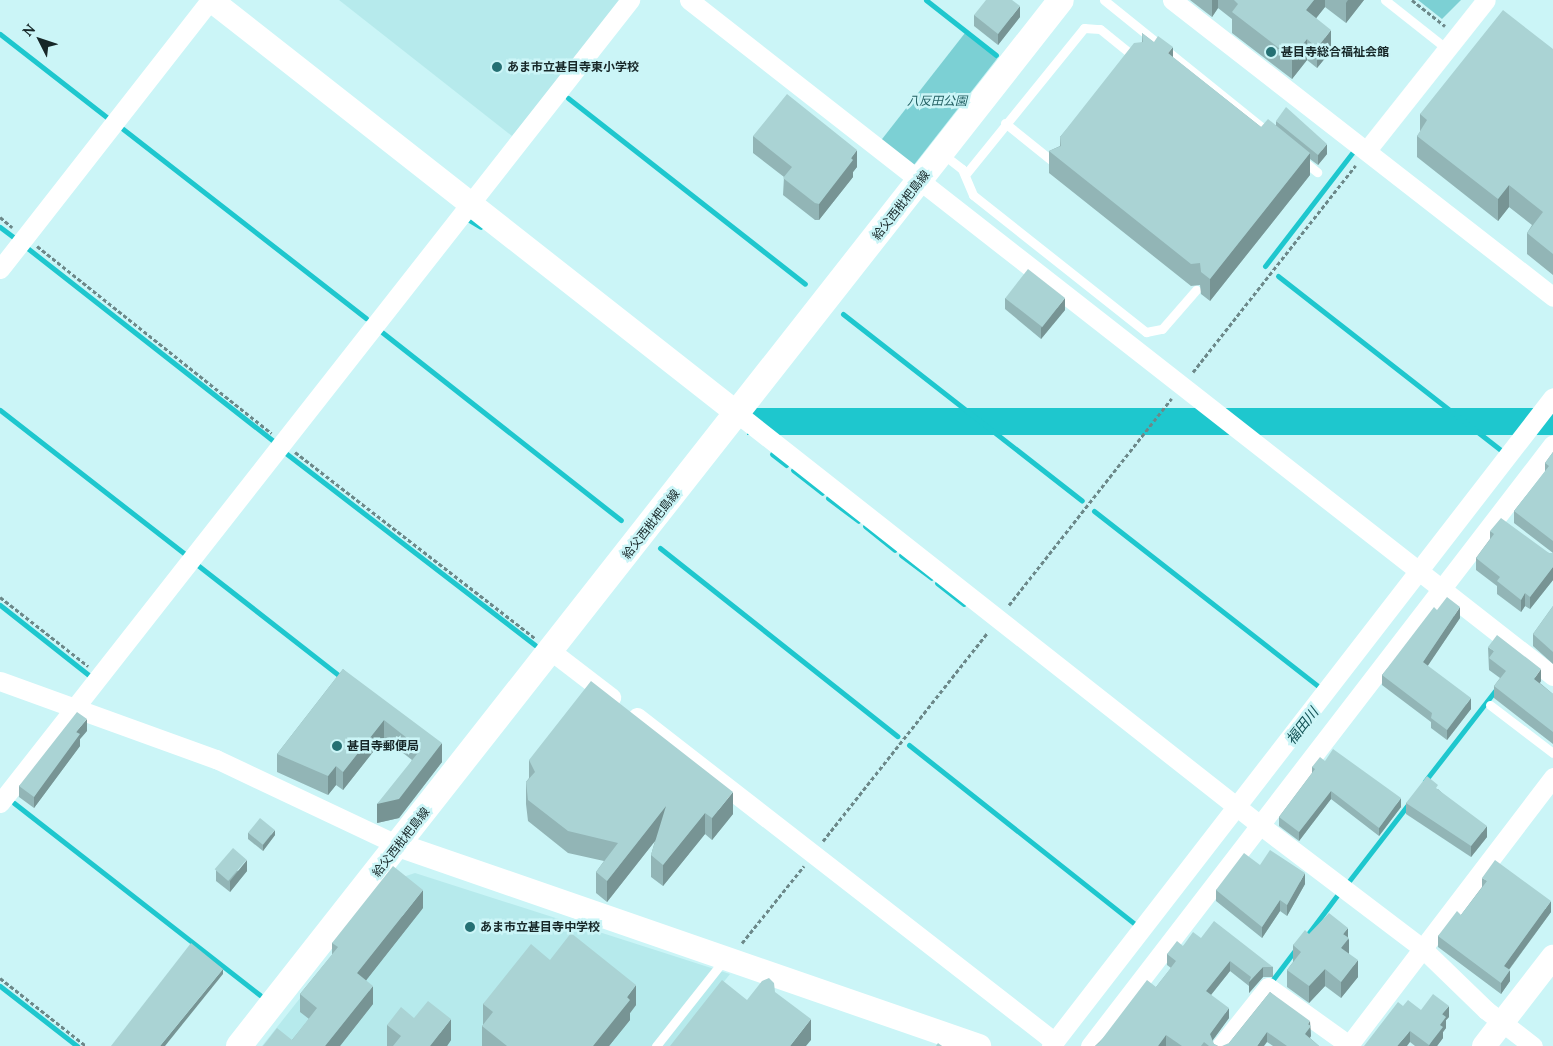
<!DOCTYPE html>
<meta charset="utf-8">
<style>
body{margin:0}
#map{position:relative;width:1553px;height:1046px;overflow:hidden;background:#cbf5f7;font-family:Lora,"Noto Sans JP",serif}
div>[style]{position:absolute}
.built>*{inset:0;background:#b6eaec}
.green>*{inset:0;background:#7cd0d4;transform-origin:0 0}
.water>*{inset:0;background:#1ec7ce;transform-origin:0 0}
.stream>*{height:5px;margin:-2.5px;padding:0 2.5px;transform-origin:2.5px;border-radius:2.5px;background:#1ec7ce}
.path>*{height:3px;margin-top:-1.5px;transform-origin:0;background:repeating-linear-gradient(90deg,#6c8889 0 4px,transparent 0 6.5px)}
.service>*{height:9px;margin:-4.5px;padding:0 4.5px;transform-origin:4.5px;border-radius:4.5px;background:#fff}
.minor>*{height:19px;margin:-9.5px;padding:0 9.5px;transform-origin:9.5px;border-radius:9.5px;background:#fff}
.tertiary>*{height:24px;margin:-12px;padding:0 12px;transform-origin:12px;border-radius:12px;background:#fff}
.secondary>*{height:26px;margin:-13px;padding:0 13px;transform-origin:13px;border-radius:13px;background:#fff}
.wall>*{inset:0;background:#92b5b6}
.shaded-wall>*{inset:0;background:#779494}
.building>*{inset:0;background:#aad3d4;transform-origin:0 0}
.dots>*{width:14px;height:14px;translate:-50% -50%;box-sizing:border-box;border:2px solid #cbf5f7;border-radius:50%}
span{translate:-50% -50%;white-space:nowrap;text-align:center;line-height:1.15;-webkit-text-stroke:5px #cbf5f7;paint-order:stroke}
.poi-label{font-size:12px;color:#172728;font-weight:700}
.left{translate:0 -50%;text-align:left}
.park-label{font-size:12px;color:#225f62;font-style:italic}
.street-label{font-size:12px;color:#172728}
.water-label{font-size:14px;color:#125255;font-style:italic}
.north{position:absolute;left:15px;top:15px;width:50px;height:50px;-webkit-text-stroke:4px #cbf5f7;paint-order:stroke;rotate:311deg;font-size:14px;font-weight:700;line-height:20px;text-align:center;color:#172728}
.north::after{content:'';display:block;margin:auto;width:18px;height:22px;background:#172728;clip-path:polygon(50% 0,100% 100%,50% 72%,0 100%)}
</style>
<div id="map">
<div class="built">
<div style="clip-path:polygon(339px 0,623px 0,512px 136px)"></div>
<div style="clip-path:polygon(415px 873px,730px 974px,673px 1046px,262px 1046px,394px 880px)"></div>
</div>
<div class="green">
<div style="clip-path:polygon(1418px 0,1461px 0,1442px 19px)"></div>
<div style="left:965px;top:33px;width:41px;height:141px;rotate:38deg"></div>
</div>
<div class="water">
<div style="left:1553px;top:408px;width:27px;height:806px;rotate:90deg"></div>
</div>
<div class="stream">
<div style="left:926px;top:0;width:89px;rotate:38.2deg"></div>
<div style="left:0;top:34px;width:137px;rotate:37.9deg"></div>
<div style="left:568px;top:98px;width:301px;rotate:38.1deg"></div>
<div style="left:123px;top:129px;width:308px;rotate:37.9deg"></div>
<div style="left:466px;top:218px;width:17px;rotate:31deg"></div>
<div style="left:0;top:227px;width:20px;rotate:37deg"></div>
<div style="left:26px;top:247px;width:316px;rotate:38.1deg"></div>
<div style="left:1265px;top:266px;width:148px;rotate:-52.4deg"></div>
<div style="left:1278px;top:276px;width:283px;rotate:38deg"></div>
<div style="left:843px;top:314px;width:303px;rotate:38deg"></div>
<div style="left:378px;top:329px;width:309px;rotate:38.2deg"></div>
<div style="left:0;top:410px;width:234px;rotate:37.9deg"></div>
<div style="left:283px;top:451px;width:318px;rotate:37.6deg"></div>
<div style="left:772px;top:454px;width:18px;rotate:38deg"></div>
<div style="left:793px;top:470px;width:37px;rotate:38deg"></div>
<div style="left:828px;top:498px;width:38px;rotate:37deg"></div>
<div style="left:1094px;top:511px;width:284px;rotate:38deg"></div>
<div style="left:865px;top:526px;width:38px;rotate:39deg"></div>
<div style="left:660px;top:548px;width:303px;rotate:38.4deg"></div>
<div style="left:901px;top:555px;width:38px;rotate:37deg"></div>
<div style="left:195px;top:563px;width:187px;rotate:38deg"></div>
<div style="left:937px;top:583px;width:34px;rotate:38deg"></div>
<div style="left:0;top:605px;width:115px;rotate:38.3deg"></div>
<div style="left:909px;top:745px;width:288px;rotate:38.4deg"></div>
<div style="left:1425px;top:781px;width:119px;rotate:-52.2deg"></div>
<div style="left:14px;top:803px;width:312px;rotate:38deg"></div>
<div style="left:1349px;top:881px;width:100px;rotate:-52.3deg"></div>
<div style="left:1305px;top:938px;width:55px;rotate:-53.1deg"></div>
<div style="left:1271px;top:982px;width:41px;rotate:-52.9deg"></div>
<div style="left:0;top:986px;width:98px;rotate:37.9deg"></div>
</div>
<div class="path">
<div style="left:1412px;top:0;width:42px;rotate:38.2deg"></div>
<div style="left:0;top:217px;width:16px;rotate:40deg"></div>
<div style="left:37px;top:246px;width:300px;rotate:38.6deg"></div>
<div style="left:1193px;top:372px;width:263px;rotate:-51.8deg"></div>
<div style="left:295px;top:452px;width:304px;rotate:37.8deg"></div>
<div style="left:0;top:597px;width:112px;rotate:38.1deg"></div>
<div style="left:1009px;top:605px;width:263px;rotate:-51.8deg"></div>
<div style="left:823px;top:841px;width:266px;rotate:-51.7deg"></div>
<div style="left:742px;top:943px;width:99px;rotate:-51.2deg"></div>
<div style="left:0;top:978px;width:110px;rotate:38.3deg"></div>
</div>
<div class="service">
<div style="left:1104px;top:0;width:212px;rotate:38.9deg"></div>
<div style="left:1385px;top:0;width:79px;rotate:38.3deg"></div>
<div style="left:1005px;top:123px;width:65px;rotate:38.8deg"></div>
<div style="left:944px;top:155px;width:23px;rotate:38deg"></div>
<div style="left:962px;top:169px;width:28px;rotate:67deg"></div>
<div style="left:973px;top:195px;width:221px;rotate:38.4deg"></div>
<div style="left:1146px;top:332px;width:16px;rotate:-11deg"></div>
<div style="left:1162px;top:329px;width:52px;rotate:-48.9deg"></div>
<div style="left:1301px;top:159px;width:21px;rotate:39deg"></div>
<div style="left:965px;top:175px;width:189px;rotate:-51deg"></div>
<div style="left:1084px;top:28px;width:16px;rotate:4deg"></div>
<div style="left:1100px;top:29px;width:46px;rotate:38.9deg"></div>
<div style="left:1490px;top:705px;width:79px;rotate:37.3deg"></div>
<div style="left:656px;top:1046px;width:110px;rotate:-51.7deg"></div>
</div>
<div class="minor">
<div style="left:689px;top:0;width:1097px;rotate:38.04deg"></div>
<div style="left:1172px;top:0;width:483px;rotate:37.9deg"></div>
<div style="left:1367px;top:150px;width:191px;rotate:-51.6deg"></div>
<div style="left:0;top:269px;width:341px;rotate:-52deg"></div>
<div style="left:738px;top:414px;width:664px;rotate:38.22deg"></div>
<div style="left:1260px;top:825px;width:203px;rotate:37.2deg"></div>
<div style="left:1422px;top:948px;width:89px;rotate:44.1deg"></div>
<div style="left:1486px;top:1010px;width:59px;rotate:37.5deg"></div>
<div style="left:551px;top:651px;width:76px;rotate:37.5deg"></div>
<div style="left:0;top:681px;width:230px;rotate:19.9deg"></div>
<div style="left:216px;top:759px;width:201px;rotate:25.3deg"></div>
<div style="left:637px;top:717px;width:529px;rotate:37.87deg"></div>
<div style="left:0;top:803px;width:1021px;rotate:-51.88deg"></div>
<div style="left:1051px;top:1046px;width:820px;rotate:-52.28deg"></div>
<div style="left:1090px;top:1046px;width:759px;rotate:-52.44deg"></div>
<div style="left:1221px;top:1046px;width:75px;rotate:-51.5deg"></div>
<div style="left:1268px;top:987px;width:100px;rotate:35.6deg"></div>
<div style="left:1349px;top:1045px;width:337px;rotate:-52.7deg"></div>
</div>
<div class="tertiary">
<div style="left:211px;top:0;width:670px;rotate:38.15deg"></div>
<div style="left:398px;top:845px;width:615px;rotate:19.08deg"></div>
<div style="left:1484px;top:1046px;width:113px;rotate:-52.2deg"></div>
</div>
<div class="secondary">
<div style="left:239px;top:1046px;width:1330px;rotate:-51.84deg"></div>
</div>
<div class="wall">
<div style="clip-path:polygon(1190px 0,1364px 0,1346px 23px,1325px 7px,1316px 18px,1331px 51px,1317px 68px,1307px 60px,1292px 79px,1232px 33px,1232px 19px,1218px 8px,1212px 17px)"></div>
<div style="clip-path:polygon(974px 15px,1020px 17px,998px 45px,974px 26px)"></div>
<div style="clip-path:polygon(1142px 33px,1261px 127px,1276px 125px,1276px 121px,1327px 154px,1318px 165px,1310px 159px,1310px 175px,1210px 301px,1201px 294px,1200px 285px,1191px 286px,1049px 173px,1049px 151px,1060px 146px,1060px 137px,1142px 42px)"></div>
<div style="clip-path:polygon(1553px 49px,1553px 275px,1527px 254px,1527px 233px,1532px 225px,1509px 207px,1498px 221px,1417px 157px,1417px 136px,1420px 132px,1420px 114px)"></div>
<div style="clip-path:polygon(753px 136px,857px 167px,853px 172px,853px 177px,819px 220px,815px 220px,783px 195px,784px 177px,753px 153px)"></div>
<div style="clip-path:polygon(1005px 298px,1065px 310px,1041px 339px,1005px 309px)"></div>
<div style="clip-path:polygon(1553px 452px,1553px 580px,1530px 609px,1525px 606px,1521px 612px,1497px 594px,1497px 586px,1476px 570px,1476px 558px,1490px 539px,1490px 531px,1549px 553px,1553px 553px,1514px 523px,1514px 511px,1545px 472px,1545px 463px)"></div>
<div style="clip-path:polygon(1553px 606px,1553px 664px,1533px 646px,1533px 634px)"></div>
<div style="clip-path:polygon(1437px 610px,1460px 618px,1427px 666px,1471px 709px,1447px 740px,1431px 728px,1431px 722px,1382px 685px,1382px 675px)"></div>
<div style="clip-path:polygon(1488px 647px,1541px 681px,1540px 683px,1553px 694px,1553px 744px,1494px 698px,1494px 686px,1500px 678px,1489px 670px)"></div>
<div style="clip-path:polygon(343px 669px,442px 762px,399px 818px,377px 823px,412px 760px,384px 738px,343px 790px,336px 785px,328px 795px,277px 772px,277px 754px)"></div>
<div style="clip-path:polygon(87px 731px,80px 739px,80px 746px,34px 808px,19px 797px,19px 786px)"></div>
<div style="clip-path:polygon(529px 760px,733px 814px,712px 840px,705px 834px,663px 886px,651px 877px,651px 855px,655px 841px,607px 902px,596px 893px,596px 872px,604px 861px,568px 853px,528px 821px,526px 804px,526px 782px,529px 778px)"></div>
<div style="clip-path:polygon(1325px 761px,1401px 807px,1379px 836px,1331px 799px,1299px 841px,1279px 826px,1279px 817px,1312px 773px,1312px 767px)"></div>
<div style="clip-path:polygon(1438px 789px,1487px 837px,1471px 857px,1406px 814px,1406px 803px)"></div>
<div style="clip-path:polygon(248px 833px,275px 835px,263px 851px,248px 839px)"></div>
<div style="clip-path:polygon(1260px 865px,1305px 884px,1287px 916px,1280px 911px,1262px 938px,1216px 901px,1216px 890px)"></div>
<div style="clip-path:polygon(216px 870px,247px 871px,230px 892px,216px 881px)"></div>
<div style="clip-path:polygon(1482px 878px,1551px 912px,1509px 970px,1510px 981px,1501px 994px,1438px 947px,1438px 936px,1461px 915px,1482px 887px)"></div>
<div style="clip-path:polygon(423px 908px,366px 980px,373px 1004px,340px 1046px,263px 1046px,292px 1040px,309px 1019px,300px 1012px,300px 994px,332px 955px,332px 943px)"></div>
<div style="clip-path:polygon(1309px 934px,1348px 937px,1349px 954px,1358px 977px,1341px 998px,1325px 986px,1309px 1003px,1287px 987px,1287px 970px,1293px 962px,1293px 945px)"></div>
<div style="clip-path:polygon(1201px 938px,1273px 967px,1273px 977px,1263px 977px,1249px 993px,1249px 986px,1230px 971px,1211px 995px,1229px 1018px,1212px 1041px,1214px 1044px,1218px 1046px,1095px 1046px,1156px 987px,1171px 968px,1167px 965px,1167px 954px,1183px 946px)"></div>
<div style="clip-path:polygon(550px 960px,636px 1005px,630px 1013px,630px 1020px,609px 1046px,482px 1046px,482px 1026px,483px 1025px,483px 1004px)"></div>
<div style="clip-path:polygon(1270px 992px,1310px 1026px,1311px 1036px,1310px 1038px,1319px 1046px,1273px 1046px,1267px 1042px,1229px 1043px)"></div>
<div style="clip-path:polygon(1403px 1006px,1449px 1017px,1446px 1020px,1446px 1028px,1443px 1032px,1443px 1038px,1437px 1046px,1415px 1046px,1410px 1042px)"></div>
<div style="clip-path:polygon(414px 1018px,451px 1040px,447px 1046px,387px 1046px,387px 1025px)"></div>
</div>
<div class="shaded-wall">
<div style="clip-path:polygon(1212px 0,1218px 0,1218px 8px,1212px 17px)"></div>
<div style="clip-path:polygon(1314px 0,1325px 0,1325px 7px,1306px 31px,1306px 10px)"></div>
<div style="clip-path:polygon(1348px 0,1364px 0,1346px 23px,1346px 3px)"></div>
<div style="clip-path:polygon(1020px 6px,1020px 17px,998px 45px,998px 34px)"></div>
<div style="clip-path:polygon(1331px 30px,1331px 51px,1317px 68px,1317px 48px)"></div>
<div style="clip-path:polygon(1307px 39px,1307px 60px,1292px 79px,1292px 58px)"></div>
<div style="clip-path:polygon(1173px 47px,1173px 69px,1168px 53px)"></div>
<div style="clip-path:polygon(1327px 144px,1327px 154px,1318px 165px,1318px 155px)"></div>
<div style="clip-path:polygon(857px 150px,857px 167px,853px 172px,853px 177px,819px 220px,819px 204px,851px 158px)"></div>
<div style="clip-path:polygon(1310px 153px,1310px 175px,1210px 301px,1210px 279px)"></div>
<div style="clip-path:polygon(1509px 185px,1509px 207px,1498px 221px,1498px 199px)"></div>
<div style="clip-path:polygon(1065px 298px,1065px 310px,1041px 339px,1041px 328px)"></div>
<div style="clip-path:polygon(1553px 567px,1553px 580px,1530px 609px,1530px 597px)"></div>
<div style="clip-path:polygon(1525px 593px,1525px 606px,1521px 612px,1521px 600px)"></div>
<div style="clip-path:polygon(1460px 607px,1460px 618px,1423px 673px,1423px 662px)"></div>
<div style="clip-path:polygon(1541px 669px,1541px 681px,1534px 691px,1534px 679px)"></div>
<div style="clip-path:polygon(1471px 698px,1471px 709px,1447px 740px,1447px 730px)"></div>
<div style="clip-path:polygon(87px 719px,87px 731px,80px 739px,80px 746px,34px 808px,34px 797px,76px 732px)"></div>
<div style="clip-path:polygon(384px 720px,384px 738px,343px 790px,343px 772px)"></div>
<div style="clip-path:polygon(442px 743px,442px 762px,399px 818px,377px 823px,377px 804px)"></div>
<div style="clip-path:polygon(336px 766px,336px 785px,328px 795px,328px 776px)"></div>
<div style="clip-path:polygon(1331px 791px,1331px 799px,1299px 841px,1299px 832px)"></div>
<div style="clip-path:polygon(733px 792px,733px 814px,712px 840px,712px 818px)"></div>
<div style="clip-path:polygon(1401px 798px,1401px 807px,1379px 836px,1379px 828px)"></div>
<div style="clip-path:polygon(666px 806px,666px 827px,607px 902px,607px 881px)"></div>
<div style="clip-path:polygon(705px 813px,705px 834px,663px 886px,663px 865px)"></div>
<div style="clip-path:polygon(1487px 826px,1487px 837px,1471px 857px,1471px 846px)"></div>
<div style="clip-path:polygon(275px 830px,275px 835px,263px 851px,263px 845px)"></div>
<div style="clip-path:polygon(247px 860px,247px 871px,230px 892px,230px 881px)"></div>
<div style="clip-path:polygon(1305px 873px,1305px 884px,1287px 916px,1287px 905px)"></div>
<div style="clip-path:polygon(423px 890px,423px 908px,357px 992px,357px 973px)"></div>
<div style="clip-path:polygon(1280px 900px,1280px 911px,1262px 938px,1262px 927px)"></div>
<div style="clip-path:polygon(1551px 901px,1551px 912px,1504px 976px,1504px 966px)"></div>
<div style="clip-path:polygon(1348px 928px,1348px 940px,1349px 938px,1349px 955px,1341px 948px,1343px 934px)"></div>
<div style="clip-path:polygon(1358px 960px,1358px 977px,1341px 998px,1341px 982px)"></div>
<div style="clip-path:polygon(1230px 961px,1230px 971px,1206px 1001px,1206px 991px)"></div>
<div style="clip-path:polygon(1263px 967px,1263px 977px,1249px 993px,1249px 982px)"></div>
<div style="clip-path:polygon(223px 969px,223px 974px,165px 1046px,160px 1046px)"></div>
<div style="clip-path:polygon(1325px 969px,1325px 986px,1309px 1003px,1309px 986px)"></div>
<div style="clip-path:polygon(1510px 970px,1510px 981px,1501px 994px,1501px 983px)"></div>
<div style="clip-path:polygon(636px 985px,636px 1005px,630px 1013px,630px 1020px,609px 1046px,593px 1046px,627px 997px)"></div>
<div style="clip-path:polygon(373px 986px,373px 1004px,340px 1046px,325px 1046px)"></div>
<div style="clip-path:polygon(1449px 1006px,1449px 1017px,1446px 1020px,1446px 1028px,1443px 1032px,1443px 1038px,1437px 1046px,1429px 1046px,1440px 1025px,1442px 1014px)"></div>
<div style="clip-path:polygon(1229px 1008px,1229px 1018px,1210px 1044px,1210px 1034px)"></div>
<div style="clip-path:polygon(451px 1019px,451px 1040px,447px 1046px,430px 1046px)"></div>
<div style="clip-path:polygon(811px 1019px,811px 1040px,806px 1046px,790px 1046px)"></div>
<div style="clip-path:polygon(1310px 1021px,1311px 1036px,1305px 1044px,1305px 1034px,1308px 1024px)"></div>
<div style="clip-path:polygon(1410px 1031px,1410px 1042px,1407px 1046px,1397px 1046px)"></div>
<div style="clip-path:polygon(1267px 1032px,1267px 1042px,1264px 1046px,1257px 1046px)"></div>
<div style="clip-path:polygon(1166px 1035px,1166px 1046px,1158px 1046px)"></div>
</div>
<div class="building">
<div style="clip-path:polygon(986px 0,1012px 0,1020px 6px,998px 34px,974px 15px)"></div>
<div style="clip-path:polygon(1234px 0,1314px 0,1306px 10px,1331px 30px,1317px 48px,1307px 39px,1292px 58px,1232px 12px,1238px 4px)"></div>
<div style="clip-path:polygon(1503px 10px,1553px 49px,1553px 254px,1527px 233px,1543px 212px,1509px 185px,1498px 199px,1417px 136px,1427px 120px,1420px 114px)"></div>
<div style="clip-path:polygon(1142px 33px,1154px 42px,1158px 36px,1173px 47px,1168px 53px,1261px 127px,1268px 119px,1310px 153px,1210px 279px,1201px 272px,1200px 263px,1191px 264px,1049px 151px,1061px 146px,1060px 137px,1134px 43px,1143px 42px)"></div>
<div style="clip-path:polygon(787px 94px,857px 150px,851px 158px,853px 160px,819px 204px,815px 203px,783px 178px,792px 167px,753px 136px)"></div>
<div style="clip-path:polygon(1286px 107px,1327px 144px,1318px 155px,1276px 121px)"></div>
<div style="left:1028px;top:269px;width:47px;height:37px;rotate:38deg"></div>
<div style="clip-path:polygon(1553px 452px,1553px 541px,1514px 511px,1549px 466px,1545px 463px)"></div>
<div style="clip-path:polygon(1501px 518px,1549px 553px,1553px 553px,1553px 567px,1530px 597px,1525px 593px,1521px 600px,1497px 581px,1500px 577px,1476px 558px,1494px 534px,1490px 531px)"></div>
<div style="clip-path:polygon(1447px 597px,1460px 607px,1423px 662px,1471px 698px,1447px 730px,1431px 718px,1432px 713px,1382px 675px,1434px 607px,1437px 610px)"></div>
<div style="clip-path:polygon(1553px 606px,1553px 652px,1533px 634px)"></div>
<div style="clip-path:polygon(1497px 635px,1541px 669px,1534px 679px,1553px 694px,1553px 732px,1494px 686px,1506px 671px,1489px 658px,1494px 651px,1488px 647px)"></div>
<div style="clip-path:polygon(343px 669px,442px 743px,399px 799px,377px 804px,421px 749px,384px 720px,343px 772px,336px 766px,328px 776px,277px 754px)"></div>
<div style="clip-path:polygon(591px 681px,733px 792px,712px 818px,705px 813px,663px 865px,651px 855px,666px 806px,607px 881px,596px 872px,618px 843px,568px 831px,528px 800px,526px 782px,535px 772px,529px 760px)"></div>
<div style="clip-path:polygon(77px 712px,87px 719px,76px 732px,80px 734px,34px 797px,19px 786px)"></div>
<div style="clip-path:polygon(1333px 749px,1401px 798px,1379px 828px,1331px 791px,1299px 832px,1279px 817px,1315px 769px,1312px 767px,1320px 757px,1325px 761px)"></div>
<div style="clip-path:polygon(1427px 776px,1438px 785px,1436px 788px,1487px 826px,1471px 846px,1406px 803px)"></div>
<div style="left:260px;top:818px;width:19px;height:19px;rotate:39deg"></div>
<div style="left:233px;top:848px;width:18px;height:28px;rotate:41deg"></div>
<div style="clip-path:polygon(1270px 850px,1305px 873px,1287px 905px,1280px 900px,1262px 927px,1216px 890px,1244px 853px,1260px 865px)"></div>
<div style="clip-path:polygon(1495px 860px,1551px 901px,1504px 966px,1510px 970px,1501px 983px,1438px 936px,1457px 911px,1461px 915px,1487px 881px,1482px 878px)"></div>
<div style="clip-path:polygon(393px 866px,423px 890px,357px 973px,373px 986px,325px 1046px,263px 1046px,277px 1028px,292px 1040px,317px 1008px,300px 994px,338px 947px,332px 943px)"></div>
<div style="clip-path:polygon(1329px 913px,1348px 928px,1343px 934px,1349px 938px,1341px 948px,1358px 960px,1341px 982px,1325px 969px,1309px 986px,1287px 970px,1301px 952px,1293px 945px,1305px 930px,1309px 934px)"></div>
<div style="clip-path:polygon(1214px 921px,1273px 967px,1263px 967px,1249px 982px,1251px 977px,1230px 961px,1206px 991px,1229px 1008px,1210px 1034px,1214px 1044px,1218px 1046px,1209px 1046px,1204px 1042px,1201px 1046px,1182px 1046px,1166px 1035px,1158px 1046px,1095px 1046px,1099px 1043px,1147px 980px,1156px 987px,1176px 961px,1167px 954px,1177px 941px,1183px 946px,1193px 932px,1201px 938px)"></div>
<div style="clip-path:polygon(571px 933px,636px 985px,627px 997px,630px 1000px,593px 1046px,507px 1046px,482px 1026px,493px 1012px,483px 1004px,531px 944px,550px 960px)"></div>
<div style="clip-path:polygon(191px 943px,223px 969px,160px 1046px,111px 1046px)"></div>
<div style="clip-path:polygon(769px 978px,774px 983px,775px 992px,811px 1019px,790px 1046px,670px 1046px,722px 980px,747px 1000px,762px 981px)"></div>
<div style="clip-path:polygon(1270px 992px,1310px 1021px,1308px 1024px,1311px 1026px,1305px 1034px,1319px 1046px,1287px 1046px,1267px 1032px,1257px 1046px,1222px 1046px,1229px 1043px)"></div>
<div style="clip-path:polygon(1433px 994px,1449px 1006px,1442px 1014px,1446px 1017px,1440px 1025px,1443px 1027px,1429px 1045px,1410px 1031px,1397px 1046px,1364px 1046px,1398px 1002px,1403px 1006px,1408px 1000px,1421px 1010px)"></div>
<div style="clip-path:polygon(428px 1001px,451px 1019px,430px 1046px,393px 1046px,401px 1036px,387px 1025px,401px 1007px,414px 1018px)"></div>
<div style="clip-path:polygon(938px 1043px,942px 1046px,936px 1046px)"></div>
</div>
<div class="dots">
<div style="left:1271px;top:52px;background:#257073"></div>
<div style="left:497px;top:67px;background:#257073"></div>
<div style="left:337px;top:746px;background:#257073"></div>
<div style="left:470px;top:927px;background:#257073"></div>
</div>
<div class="poi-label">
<span class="left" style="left:1281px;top:52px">甚目寺総合福祉会館</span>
<span class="left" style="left:507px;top:67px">あま市立甚目寺東小学校</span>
<span class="left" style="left:347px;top:746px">甚目寺郵便局</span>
<span class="left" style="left:480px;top:927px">あま市立甚目寺中学校</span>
</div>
<div class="park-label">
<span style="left:937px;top:101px">八反田公園</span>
</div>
<div class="street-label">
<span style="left:901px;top:205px;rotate:-52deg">給父西枇杷島線</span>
<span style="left:651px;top:524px;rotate:-52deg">給父西枇杷島線</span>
<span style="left:401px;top:842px;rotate:-52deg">給父西枇杷島線</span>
</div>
<div class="water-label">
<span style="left:1302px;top:726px;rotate:-52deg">福田川</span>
</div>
<div class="north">N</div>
</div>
